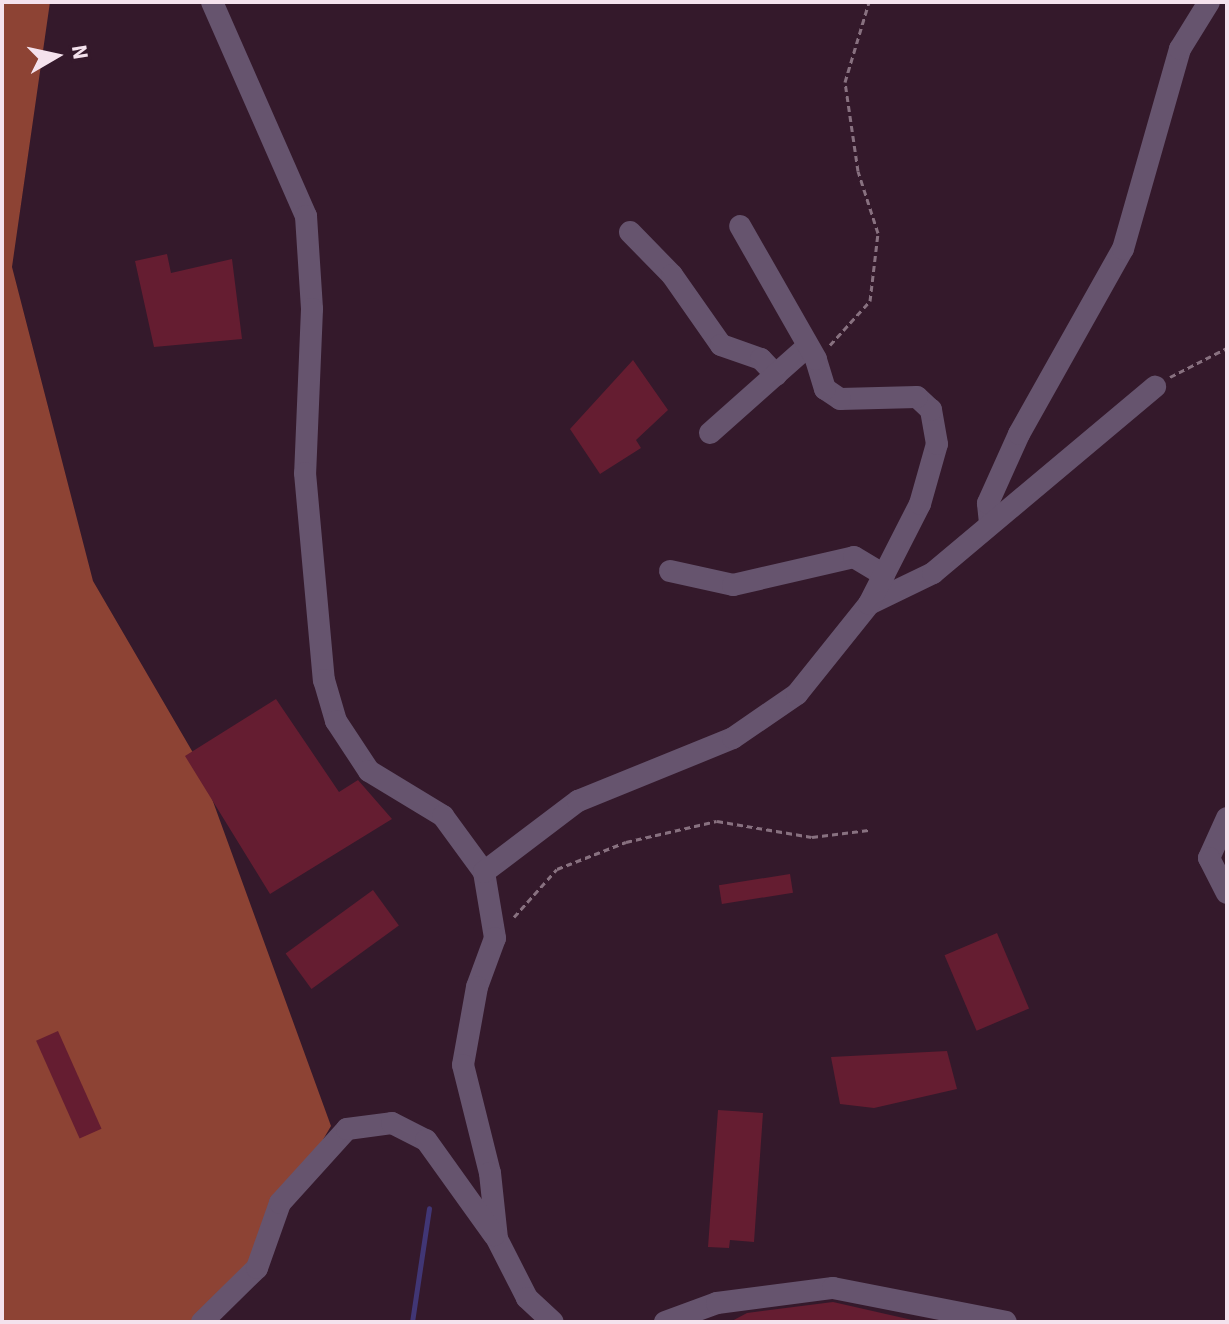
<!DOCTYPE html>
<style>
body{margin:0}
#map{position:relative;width:1229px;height:1324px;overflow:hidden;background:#34192b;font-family:"Source Sans 3",sans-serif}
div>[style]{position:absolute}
.forest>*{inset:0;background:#8d4334}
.stream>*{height:5px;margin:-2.5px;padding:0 2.5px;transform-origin:2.5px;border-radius:2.5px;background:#413675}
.building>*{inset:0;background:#651d31;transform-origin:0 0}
.path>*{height:3px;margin-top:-1.5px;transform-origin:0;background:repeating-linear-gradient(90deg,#887180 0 6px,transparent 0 10px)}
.minor>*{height:22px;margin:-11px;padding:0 11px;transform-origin:11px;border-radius:11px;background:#66546e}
span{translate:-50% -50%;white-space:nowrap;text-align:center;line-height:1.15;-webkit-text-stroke:8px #34192b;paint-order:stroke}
.frame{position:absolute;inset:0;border:4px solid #f4e2ed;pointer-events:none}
.north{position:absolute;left:16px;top:16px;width:80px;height:80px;-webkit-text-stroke:6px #34192b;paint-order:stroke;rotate:81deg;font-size:22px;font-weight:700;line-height:32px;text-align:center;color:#f4e2ed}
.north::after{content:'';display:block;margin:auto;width:28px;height:36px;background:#f4e2ed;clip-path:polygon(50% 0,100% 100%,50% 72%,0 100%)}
</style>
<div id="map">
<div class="forest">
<div style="clip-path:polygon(2px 2px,50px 2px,12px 267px,93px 581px,199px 763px,331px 1126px,221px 1314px,200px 1322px,2px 1322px)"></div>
</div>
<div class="stream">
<div style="left:412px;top:1322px;width:115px;rotate:-81.5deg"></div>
</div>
<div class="building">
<div style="clip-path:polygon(167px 254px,171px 273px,232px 259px,242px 339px,154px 347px,135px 261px)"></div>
<div style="clip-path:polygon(633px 360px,668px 410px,636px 440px,641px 448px,600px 474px,570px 429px)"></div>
<div style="clip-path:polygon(276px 699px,339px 792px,358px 780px,392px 819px,270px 894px,185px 756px)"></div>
<div style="left:790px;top:874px;width:19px;height:72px;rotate:81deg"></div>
<div style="left:373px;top:890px;width:44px;height:108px;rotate:54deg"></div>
<div style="left:997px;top:933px;width:82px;height:57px;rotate:67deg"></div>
<div style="left:58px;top:1031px;width:107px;height:24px;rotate:66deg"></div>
<div style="clip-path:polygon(947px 1051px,957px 1089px,874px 1108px,840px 1104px,831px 1057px)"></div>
<div style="clip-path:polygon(718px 1110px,763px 1113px,754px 1242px,730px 1240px,729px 1248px,708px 1247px)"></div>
<div style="clip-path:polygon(833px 1302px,921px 1322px,730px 1322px,747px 1313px)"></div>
</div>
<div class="path">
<div style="left:830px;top:345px;width:59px;rotate:-47.7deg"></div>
<div style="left:870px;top:301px;width:68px;rotate:-83.3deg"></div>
<div style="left:878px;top:233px;width:65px;rotate:-107.9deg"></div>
<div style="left:858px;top:171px;width:90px;rotate:-98.3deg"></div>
<div style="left:845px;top:82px;width:84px;rotate:-73.3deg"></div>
<div style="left:1170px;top:377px;width:64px;rotate:-27deg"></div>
<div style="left:514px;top:917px;width:64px;rotate:-48.1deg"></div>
<div style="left:557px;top:869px;width:74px;rotate:-21.4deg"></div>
<div style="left:626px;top:842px;width:93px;rotate:-13deg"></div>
<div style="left:717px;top:821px;width:96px;rotate:9.6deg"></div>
<div style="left:812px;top:837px;width:57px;rotate:-7deg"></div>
</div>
<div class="minor">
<div style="left:212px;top:2px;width:234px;rotate:66.3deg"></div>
<div style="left:306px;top:216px;width:93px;rotate:86.3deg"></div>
<div style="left:312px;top:309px;width:164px;rotate:92.4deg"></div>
<div style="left:305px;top:473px;width:208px;rotate:84.8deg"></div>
<div style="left:324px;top:680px;width:43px;rotate:73.7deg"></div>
<div style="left:336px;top:721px;width:60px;rotate:56.6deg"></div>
<div style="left:369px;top:771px;width:87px;rotate:31.3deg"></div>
<div style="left:443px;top:816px;width:69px;rotate:53.8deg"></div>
<div style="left:484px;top:872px;width:67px;rotate:80.5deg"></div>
<div style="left:495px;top:938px;width:52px;rotate:110.2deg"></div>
<div style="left:477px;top:987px;width:79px;rotate:100.2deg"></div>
<div style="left:463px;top:1065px;width:111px;rotate:76deg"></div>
<div style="left:490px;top:1173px;width:66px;rotate:83.9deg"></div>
<div style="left:497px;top:1239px;width:66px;rotate:63deg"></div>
<div style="left:527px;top:1298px;width:35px;rotate:43deg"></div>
<div style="left:630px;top:232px;width:60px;rotate:45.7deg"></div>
<div style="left:672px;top:275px;width:85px;rotate:55deg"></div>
<div style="left:721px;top:345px;width:42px;rotate:19.3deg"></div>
<div style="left:761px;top:359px;width:22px;rotate:47deg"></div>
<div style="left:710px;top:433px;width:131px;rotate:-41.6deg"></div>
<div style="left:990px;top:523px;width:20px;rotate:-96deg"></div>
<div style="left:988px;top:503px;width:76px;rotate:-65.8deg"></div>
<div style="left:1019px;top:434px;width:212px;rotate:-60.7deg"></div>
<div style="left:1123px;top:249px;width:208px;rotate:-74.1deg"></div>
<div style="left:1180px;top:49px;width:55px;rotate:-58.3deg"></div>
<div style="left:670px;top:571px;width:65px;rotate:12.5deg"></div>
<div style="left:733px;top:585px;width:124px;rotate:-13deg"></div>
<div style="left:854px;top:557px;width:35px;rotate:31deg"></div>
<div style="left:869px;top:604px;width:71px;rotate:-25.8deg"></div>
<div style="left:933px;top:573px;width:290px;rotate:-40deg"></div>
<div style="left:1227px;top:818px;width:44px;rotate:114.2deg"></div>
<div style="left:1209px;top:858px;width:39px;rotate:63deg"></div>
<div style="left:484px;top:872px;width:118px;rotate:-37.1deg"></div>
<div style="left:578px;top:801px;width:167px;rotate:-22.1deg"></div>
<div style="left:733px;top:738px;width:78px;rotate:-34.5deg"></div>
<div style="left:797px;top:694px;width:115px;rotate:-51.3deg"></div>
<div style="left:869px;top:604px;width:112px;rotate:-63deg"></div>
<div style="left:920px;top:504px;width:62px;rotate:-74.2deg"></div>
<div style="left:937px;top:444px;width:35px;rotate:-100deg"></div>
<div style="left:931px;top:410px;width:19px;rotate:-137deg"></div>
<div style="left:917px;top:397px;width:77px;rotate:178.5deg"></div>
<div style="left:840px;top:399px;width:18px;rotate:-146deg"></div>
<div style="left:825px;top:389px;width:31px;rotate:-107deg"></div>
<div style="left:816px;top:359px;width:153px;rotate:-119.7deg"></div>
<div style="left:202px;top:1322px;width:77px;rotate:-44.5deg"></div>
<div style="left:257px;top:1268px;width:69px;rotate:-70.5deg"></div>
<div style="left:280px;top:1203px;width:100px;rotate:-47.8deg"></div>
<div style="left:347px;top:1129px;width:45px;rotate:-7.6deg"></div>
<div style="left:392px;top:1123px;width:38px;rotate:27deg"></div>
<div style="left:426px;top:1140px;width:117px;rotate:54.4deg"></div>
<div style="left:665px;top:1322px;width:55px;rotate:-20.1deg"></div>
<div style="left:717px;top:1303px;width:117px;rotate:-7.4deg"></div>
<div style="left:833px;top:1288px;width:176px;rotate:11.1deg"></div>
</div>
<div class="frame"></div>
<div class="north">N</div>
</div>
